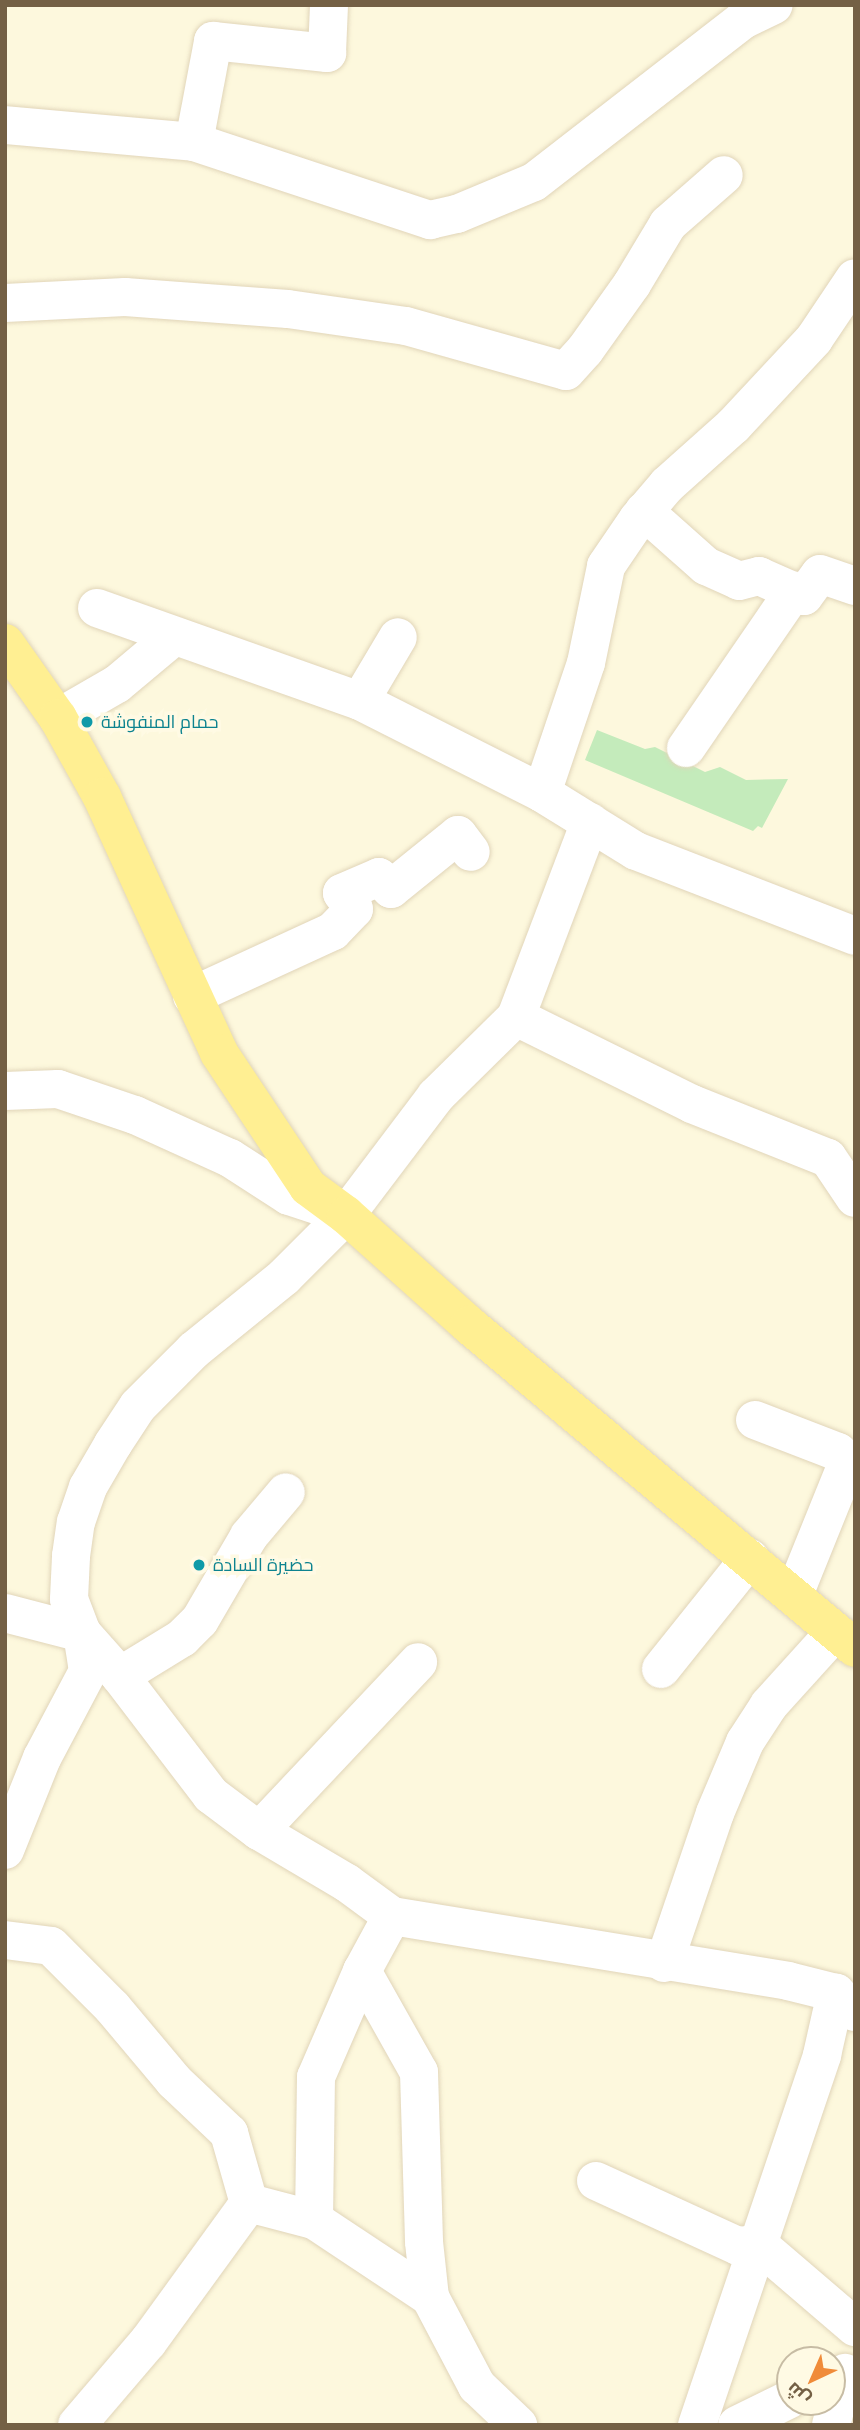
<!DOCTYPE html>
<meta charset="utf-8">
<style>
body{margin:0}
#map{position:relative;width:860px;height:2430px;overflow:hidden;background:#fdf8dd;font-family:"IBM Plex Sans",Cairo,sans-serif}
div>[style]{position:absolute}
.green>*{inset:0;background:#c4ebbb}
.roads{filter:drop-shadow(0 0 2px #e1d5b9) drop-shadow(0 0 2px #e1d5b9)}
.minor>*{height:38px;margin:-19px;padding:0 19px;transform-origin:19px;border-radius:19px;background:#fff}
.major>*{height:38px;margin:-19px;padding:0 19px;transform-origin:19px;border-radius:19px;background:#ffef92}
.dots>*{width:19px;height:19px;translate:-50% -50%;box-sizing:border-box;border:4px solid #fffae4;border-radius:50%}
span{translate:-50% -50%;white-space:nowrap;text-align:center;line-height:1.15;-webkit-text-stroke:7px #fffae4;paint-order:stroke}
.culture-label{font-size:18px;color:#0d838f}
.left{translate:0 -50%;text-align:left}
.frame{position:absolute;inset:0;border:7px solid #746045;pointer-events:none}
.north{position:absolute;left:776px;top:2346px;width:70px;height:70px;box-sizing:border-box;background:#fffae4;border:2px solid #c7bca4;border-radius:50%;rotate:224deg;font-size:19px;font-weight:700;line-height:28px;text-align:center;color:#746045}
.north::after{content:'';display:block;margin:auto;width:24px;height:32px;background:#f08b39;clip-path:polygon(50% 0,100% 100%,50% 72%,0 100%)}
</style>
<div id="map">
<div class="green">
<div style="clip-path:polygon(597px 730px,645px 749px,655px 747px,705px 772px,720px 767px,746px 780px,788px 779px,762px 828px,758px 826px,753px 831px,585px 760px)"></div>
</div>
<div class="roads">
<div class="minor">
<div style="left:5px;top:125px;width:190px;rotate:5.1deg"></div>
<div style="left:194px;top:142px;width:249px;rotate:18.3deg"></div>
<div style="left:430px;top:220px;width:28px;rotate:-13deg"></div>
<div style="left:457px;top:214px;width:83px;rotate:-22.6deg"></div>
<div style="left:534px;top:182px;width:264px;rotate:-37.8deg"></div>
<div style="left:743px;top:20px;width:34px;rotate:-26deg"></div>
<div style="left:194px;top:142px;width:103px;rotate:-79.3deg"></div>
<div style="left:213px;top:41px;width:115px;rotate:6deg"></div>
<div style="left:327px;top:53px;width:48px;rotate:-87.6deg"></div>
<div style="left:5px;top:303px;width:120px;rotate:-2.9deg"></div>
<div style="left:125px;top:297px;width:163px;rotate:4.2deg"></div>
<div style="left:288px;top:309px;width:119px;rotate:8.2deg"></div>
<div style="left:406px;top:326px;width:166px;rotate:15.7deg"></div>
<div style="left:566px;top:371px;width:28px;rotate:-48deg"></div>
<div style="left:585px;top:350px;width:81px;rotate:-54.5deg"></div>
<div style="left:632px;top:284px;width:70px;rotate:-59deg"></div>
<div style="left:668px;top:224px;width:74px;rotate:-41.2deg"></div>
<div style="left:644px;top:511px;width:83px;rotate:41.6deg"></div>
<div style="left:706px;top:566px;width:36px;rotate:24deg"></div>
<div style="left:739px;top:581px;width:21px;rotate:-14deg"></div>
<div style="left:759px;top:576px;width:49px;rotate:24deg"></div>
<div style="left:804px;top:596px;width:27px;rotate:-54deg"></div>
<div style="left:820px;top:574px;width:37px;rotate:19deg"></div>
<div style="left:97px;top:608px;width:279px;rotate:19.5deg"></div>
<div style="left:360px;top:701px;width:204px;rotate:26.8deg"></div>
<div style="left:542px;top:793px;width:110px;rotate:31.7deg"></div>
<div style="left:636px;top:851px;width:235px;rotate:21.2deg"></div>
<div style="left:360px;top:701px;width:74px;rotate:-59.3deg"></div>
<div style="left:58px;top:718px;width:68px;rotate:-30deg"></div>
<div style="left:117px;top:684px;width:73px;rotate:-40deg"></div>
<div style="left:686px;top:748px;width:191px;rotate:-55.5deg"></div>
<div style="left:542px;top:793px;width:137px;rotate:-71.3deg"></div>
<div style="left:586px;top:663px;width:99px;rotate:-78.3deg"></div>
<div style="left:606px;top:566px;width:57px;rotate:-55.8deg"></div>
<div style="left:638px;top:519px;width:45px;rotate:-49.5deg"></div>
<div style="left:667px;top:485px;width:89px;rotate:-41.8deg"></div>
<div style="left:733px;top:426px;width:119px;rotate:-47deg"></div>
<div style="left:814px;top:339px;width:73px;rotate:-56.1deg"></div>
<div style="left:590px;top:822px;width:209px;rotate:110.8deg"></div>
<div style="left:516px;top:1017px;width:196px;rotate:26.3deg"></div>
<div style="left:692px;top:1104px;width:146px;rotate:21.7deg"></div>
<div style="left:828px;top:1158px;width:48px;rotate:56deg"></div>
<div style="left:192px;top:996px;width:155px;rotate:-24.7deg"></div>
<div style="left:333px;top:931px;width:30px;rotate:-46deg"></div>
<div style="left:354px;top:909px;width:20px;rotate:-127deg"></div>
<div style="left:342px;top:893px;width:40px;rotate:-23.4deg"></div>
<div style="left:379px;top:877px;width:17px;rotate:45deg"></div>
<div style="left:391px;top:889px;width:86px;rotate:-38.9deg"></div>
<div style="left:458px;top:835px;width:21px;rotate:53deg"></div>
<div style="left:5px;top:1091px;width:53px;rotate:-2.2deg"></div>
<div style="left:58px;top:1089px;width:81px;rotate:18.7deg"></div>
<div style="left:135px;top:1115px;width:104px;rotate:24.4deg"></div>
<div style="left:230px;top:1158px;width:70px;rotate:32.8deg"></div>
<div style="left:289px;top:1196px;width:55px;rotate:18.1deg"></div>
<div style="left:755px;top:1420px;width:89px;rotate:21.1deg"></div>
<div style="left:838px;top:1452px;width:16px;rotate:60deg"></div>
<div style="left:846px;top:1466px;width:139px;rotate:112deg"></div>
<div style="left:5px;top:1613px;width:80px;rotate:14.6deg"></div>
<div style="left:82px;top:1633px;width:57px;rotate:48.5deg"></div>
<div style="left:120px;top:1676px;width:150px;rotate:52.6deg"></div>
<div style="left:211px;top:1795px;width:60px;rotate:36.9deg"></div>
<div style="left:259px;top:1831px;width:102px;rotate:30.6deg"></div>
<div style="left:347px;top:1883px;width:56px;rotate:36.3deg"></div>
<div style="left:392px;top:1916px;width:401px;rotate:9.3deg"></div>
<div style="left:788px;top:1981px;width:49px;rotate:14deg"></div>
<div style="left:836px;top:1993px;width:27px;rotate:45deg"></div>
<div style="left:661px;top:1669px;width:142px;rotate:-51.3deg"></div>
<div style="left:120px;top:1676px;width:73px;rotate:-31.5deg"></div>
<div style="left:182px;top:1638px;width:25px;rotate:-45deg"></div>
<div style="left:200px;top:1620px;width:97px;rotate:-59.7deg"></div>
<div style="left:249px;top:1536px;width:57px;rotate:-49.9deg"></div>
<div style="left:259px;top:1831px;width:232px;rotate:-46.7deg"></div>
<div style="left:5px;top:1850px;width:99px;rotate:-68.1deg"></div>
<div style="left:42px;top:1758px;width:98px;rotate:-62.1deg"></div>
<div style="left:88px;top:1671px;width:38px;rotate:-99deg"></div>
<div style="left:82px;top:1633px;width:36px;rotate:-111deg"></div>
<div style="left:69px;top:1599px;width:43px;rotate:-87.3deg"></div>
<div style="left:71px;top:1556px;width:34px;rotate:-82deg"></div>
<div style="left:76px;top:1522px;width:37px;rotate:-71deg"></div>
<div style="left:88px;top:1487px;width:50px;rotate:-59.8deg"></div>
<div style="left:113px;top:1444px;width:45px;rotate:-56.7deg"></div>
<div style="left:138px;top:1406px;width:79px;rotate:-45deg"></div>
<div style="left:194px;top:1350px;width:116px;rotate:-39deg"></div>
<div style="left:284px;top:1277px;width:88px;rotate:-45deg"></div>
<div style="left:346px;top:1215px;width:149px;rotate:-52.9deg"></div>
<div style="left:436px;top:1096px;width:112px;rotate:-44.6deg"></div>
<div style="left:5px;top:1940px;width:46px;rotate:7.4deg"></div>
<div style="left:51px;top:1946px;width:86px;rotate:45deg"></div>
<div style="left:112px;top:2007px;width:97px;rotate:50deg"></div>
<div style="left:174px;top:2081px;width:76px;rotate:43.4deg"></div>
<div style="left:229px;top:2133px;width:73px;rotate:74.1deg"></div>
<div style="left:249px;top:2203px;width:67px;rotate:14.7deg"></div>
<div style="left:314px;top:2220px;width:139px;rotate:33.6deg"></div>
<div style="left:430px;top:2297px;width:101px;rotate:62.2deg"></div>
<div style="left:477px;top:2386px;width:57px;rotate:43.6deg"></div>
<div style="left:664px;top:1963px;width:158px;rotate:-71.2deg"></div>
<div style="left:715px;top:1813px;width:77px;rotate:-67.1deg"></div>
<div style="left:745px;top:1742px;width:44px;rotate:-57deg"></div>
<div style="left:769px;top:1705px;width:98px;rotate:-47.9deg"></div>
<div style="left:362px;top:1971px;width:116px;rotate:60.6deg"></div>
<div style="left:419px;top:2072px;width:170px;rotate:88.3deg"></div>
<div style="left:424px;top:2242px;width:55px;rotate:83.8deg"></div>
<div style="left:596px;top:2181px;width:156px;rotate:24.6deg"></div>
<div style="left:738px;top:2246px;width:20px;rotate:-6deg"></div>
<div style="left:758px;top:2244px;width:128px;rotate:40.6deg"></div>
<div style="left:314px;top:2220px;width:143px;rotate:-89.2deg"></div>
<div style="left:316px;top:2077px;width:116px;rotate:-66.5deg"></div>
<div style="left:362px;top:1971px;width:63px;rotate:-61.4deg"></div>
<div style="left:77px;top:2425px;width:109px;rotate:-49.5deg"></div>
<div style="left:148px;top:2342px;width:172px;rotate:-54deg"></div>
<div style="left:697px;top:2425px;width:391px;rotate:-71.3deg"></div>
<div style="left:822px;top:2055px;width:64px;rotate:-77.3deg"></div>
<div style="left:737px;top:2425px;width:59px;rotate:-26.1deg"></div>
<div style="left:831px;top:2425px;width:54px;rotate:-74.9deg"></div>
</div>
<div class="major">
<div style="left:5px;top:643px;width:92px;rotate:54.8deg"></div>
<div style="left:58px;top:718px;width:90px;rotate:60.9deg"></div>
<div style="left:102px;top:797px;width:281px;rotate:65.4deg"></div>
<div style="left:219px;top:1053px;width:161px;rotate:56.4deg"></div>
<div style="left:308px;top:1187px;width:47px;rotate:36.4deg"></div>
<div style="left:346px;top:1215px;width:165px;rotate:41.8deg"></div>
<div style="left:469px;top:1325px;width:503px;rotate:39.92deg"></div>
</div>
</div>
<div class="dots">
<div style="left:87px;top:722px;background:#0f9aa8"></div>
<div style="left:199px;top:1565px;background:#0f9aa8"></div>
</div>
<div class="culture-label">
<span class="left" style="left:101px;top:722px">حمام المنفوشة</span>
<span class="left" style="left:213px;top:1565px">حضيرة السادة</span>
</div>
<div class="frame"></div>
<div class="north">ش</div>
</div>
